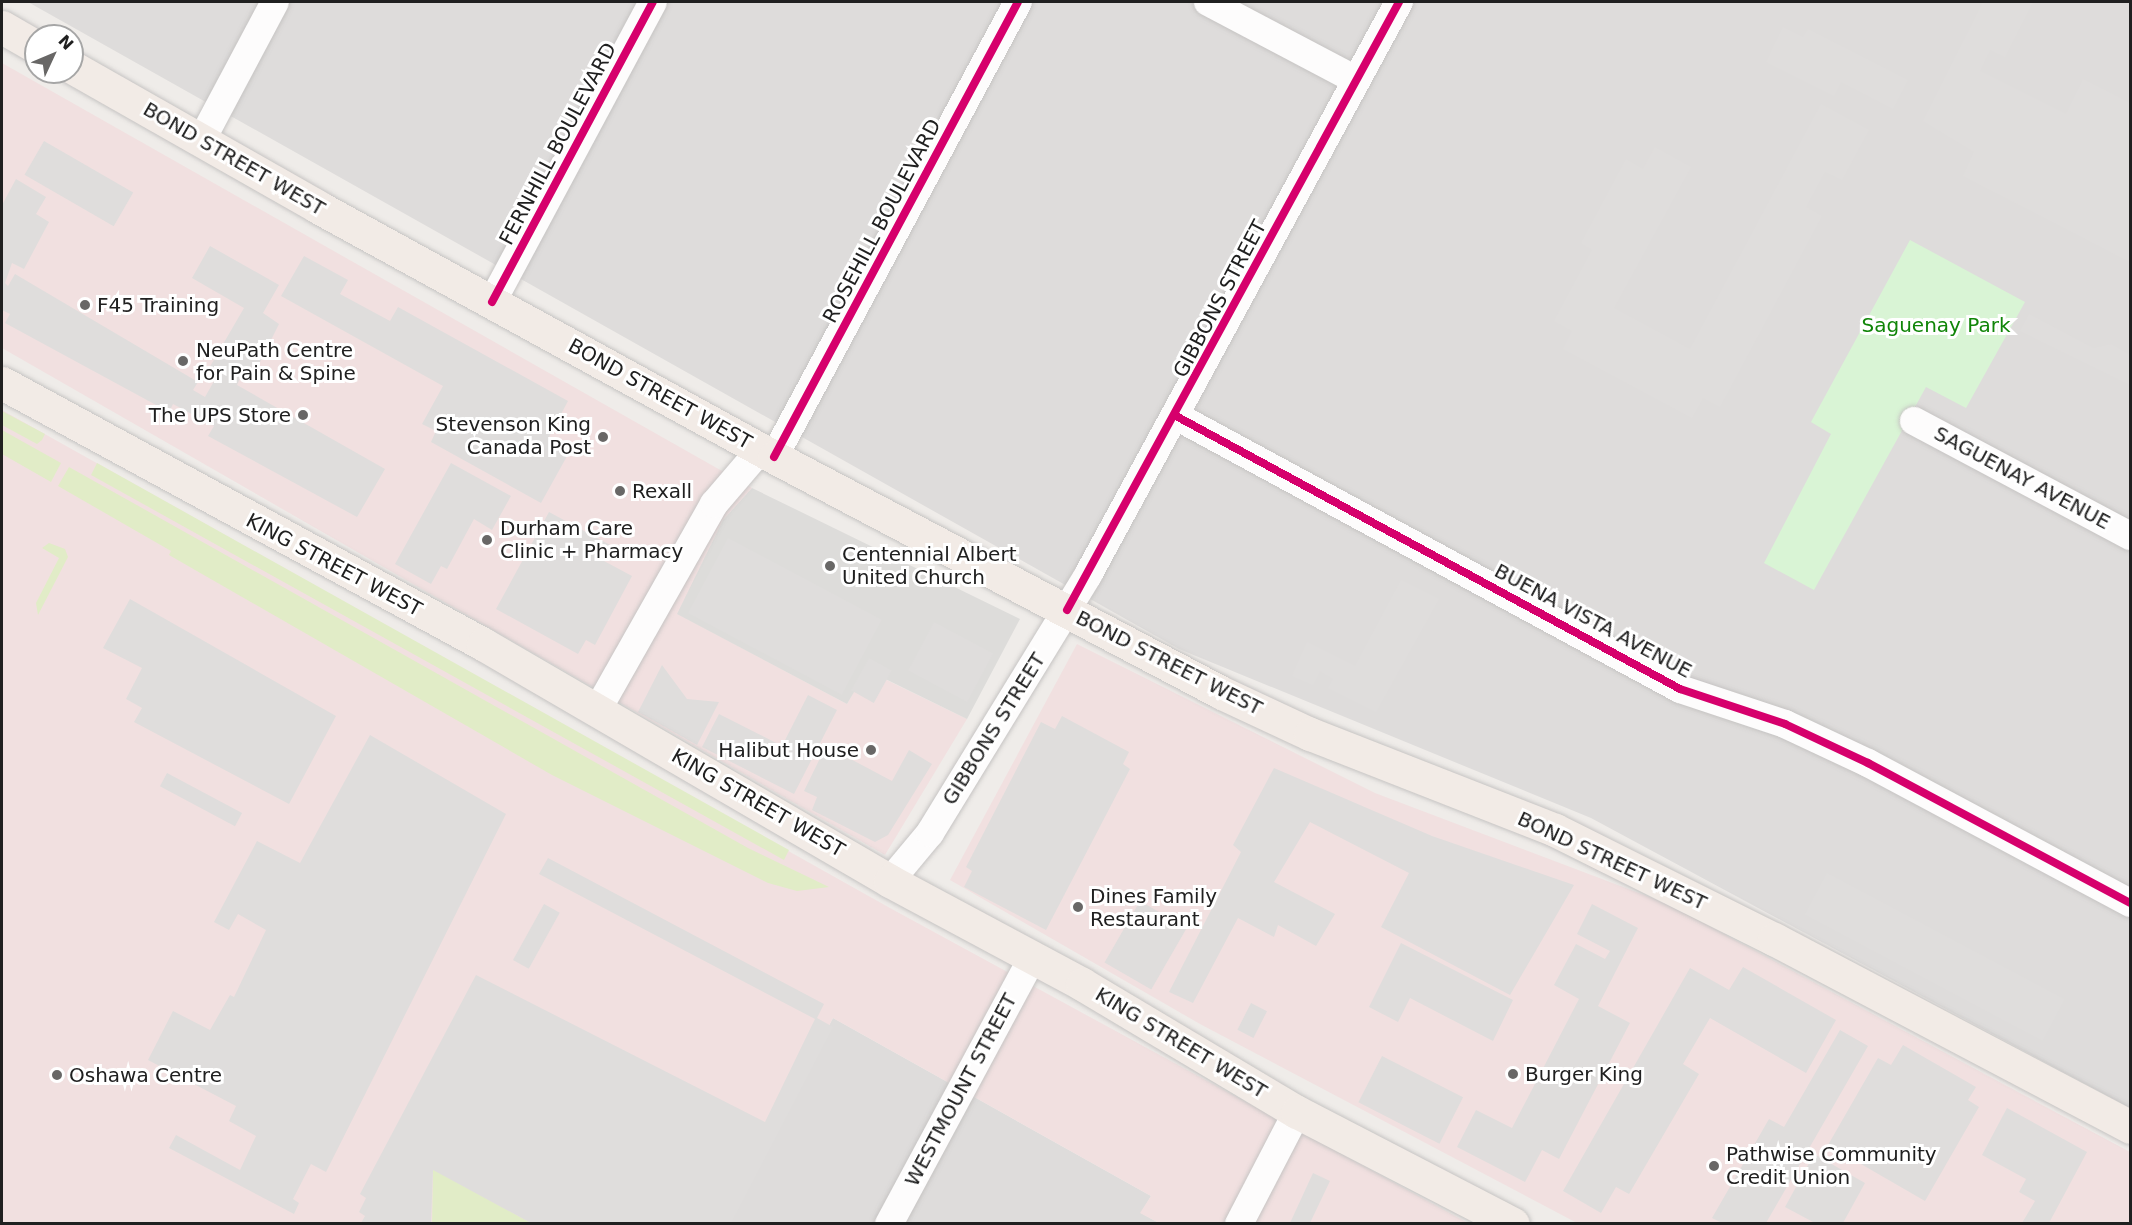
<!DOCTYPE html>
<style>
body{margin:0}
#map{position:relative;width:2132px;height:1225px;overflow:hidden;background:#efece9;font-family:"DejaVu Sans",sans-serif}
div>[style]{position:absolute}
.residential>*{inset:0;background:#dedcdb}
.commercial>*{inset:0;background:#f1e0e0}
.religious>*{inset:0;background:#dddcda}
.grass>*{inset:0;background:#e1ecc7}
.park>*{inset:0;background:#d9f4d5}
.parking>*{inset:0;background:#dfdddc;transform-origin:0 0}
.roads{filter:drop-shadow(0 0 2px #c6c4c3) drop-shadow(0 0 2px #c6c4c3)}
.minor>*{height:28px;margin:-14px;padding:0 14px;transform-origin:14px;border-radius:14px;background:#fdfcfc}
.major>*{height:33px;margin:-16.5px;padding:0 16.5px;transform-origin:16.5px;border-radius:16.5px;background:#f2ebe6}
.cycleway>*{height:8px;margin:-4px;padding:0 4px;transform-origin:4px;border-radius:4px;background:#d6006c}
.dots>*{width:16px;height:16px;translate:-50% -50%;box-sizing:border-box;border:3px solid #fff;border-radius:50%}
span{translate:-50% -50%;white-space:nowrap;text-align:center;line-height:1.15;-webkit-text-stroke:6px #fff;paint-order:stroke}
.street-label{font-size:20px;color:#202020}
.poi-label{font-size:20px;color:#202020}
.left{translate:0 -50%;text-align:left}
.right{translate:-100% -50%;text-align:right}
.park-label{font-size:20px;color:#108508}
.frame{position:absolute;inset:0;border:3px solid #202020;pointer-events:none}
.north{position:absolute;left:24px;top:24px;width:60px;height:60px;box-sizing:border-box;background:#fff;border:2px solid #a6a6a6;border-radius:50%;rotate:46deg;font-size:16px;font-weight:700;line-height:24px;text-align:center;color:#202020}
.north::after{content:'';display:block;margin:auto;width:21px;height:27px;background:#686766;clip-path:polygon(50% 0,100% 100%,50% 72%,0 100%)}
</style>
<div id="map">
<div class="residential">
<div style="clip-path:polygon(28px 2px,2130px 2px,2130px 1108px,1591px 818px,1179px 649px)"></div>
<div style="clip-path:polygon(833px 1018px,1151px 1196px,1141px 1213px,1159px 1223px,726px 1224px)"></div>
</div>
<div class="commercial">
<div style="clip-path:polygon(2px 63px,752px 488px,723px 520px,678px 614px,847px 704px,866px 670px,967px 719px,885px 855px,2px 348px)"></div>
<div style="clip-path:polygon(2px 410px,890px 908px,1468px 1223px,1159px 1223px,1140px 1213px,1151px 1196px,833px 1018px,726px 1223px,2px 1223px)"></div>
<div style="clip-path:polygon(1077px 644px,1375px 793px,1668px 904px,2130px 1152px,2130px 1223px,1577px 1223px,1200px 1024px,950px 880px)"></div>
</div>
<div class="religious">
<div style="clip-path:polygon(752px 488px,1020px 619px,967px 719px,867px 670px,847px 704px,677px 614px,723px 520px)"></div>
</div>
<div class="grass">
<div style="clip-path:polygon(2px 411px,45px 434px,42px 440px,37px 444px,2px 425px)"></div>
<div style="clip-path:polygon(2px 430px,61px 463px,51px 482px,2px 454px)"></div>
<div style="clip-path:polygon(97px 463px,789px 850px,784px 860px,91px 475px)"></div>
<div style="clip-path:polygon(69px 467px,748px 848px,829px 887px,797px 891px,768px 883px,552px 775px,169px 555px,171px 551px,58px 486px)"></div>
<div style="clip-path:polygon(49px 543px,65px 549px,68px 557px,38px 615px,36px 603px,59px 558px,42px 548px)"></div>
<div style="clip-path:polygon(433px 1169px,531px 1223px,432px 1224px)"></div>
</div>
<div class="park">
<div style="clip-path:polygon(1910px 240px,2025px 302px,1966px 408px,1926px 387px,1814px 590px,1764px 563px,1831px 434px,1811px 422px)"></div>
</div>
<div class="parking">
<div style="clip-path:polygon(1983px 2px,2033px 2px,2005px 57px,1990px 50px,1980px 71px,2066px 114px,2083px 79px,2130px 103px,2130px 262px,1963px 176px,1974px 152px,1923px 121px)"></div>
<div style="clip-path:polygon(1783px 27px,1803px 37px,1808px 29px,1908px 80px,1893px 109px,1841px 82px,1834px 96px,1766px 62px)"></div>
<div style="clip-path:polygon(1821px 104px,1869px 130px,1842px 180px,1825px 172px,1806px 207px,1822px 216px,1720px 407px,1703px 398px,1692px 418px,1563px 349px,1572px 331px,1554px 321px,1592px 250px,1581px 243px,1626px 159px,1643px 169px,1655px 147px,1691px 167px,1614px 308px,1690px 349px)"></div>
<div style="left:44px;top:141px;width:103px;height:39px;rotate:30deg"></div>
<div style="clip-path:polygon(16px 179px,46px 197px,36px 214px,49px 222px,24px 269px,12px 263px,5px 283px,8px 286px,15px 274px,198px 382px,193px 390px,205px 397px,217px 376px,208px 370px,244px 308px,192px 278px,210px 246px,279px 285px,263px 313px,279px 324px,251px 380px,242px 374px,237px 385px,385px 469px,357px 517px,208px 436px,214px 426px,173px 404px,169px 412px,5px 323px,10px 314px,2px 310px,2px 205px)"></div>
<div style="clip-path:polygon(304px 256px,348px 280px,340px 294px,390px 321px,398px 307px,568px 401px,549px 437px,571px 449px,541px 503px,431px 442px,436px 431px,422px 424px,443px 386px,281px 296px)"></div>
<div style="clip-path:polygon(2029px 314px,2093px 348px,2111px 344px,2130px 355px,2130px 385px,2020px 331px)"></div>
<div style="clip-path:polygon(451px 463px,511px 496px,492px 530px,474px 519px,447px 569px,441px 566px,431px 584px,395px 564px)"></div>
<div style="clip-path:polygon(549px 512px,612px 546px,604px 561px,632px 576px,595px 645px,586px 640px,578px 654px,496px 609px)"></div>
<div style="left:728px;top:538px;width:174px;height:85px;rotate:28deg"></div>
<div style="clip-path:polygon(1401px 580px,1439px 599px,1376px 712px,1328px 688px,1333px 679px,1320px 671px,1313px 685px,1292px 676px,1307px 642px,1355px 666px)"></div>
<div style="clip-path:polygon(130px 599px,336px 716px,289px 804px,134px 722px,142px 708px,126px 699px,142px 668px,103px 648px)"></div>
<div style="left:934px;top:622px;width:67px;height:55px;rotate:28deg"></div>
<div style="left:869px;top:658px;width:26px;height:37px;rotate:29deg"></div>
<div style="clip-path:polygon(662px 665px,687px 699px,719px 702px,697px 745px,638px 712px)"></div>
<div style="clip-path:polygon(808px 695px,837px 710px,794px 794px,702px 747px,719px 714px,782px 746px)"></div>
<div style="clip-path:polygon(1062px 716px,1129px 752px,1123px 764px,1130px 769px,1046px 930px,964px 887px,972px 871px,966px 867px,1041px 722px,1055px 729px)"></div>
<div style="clip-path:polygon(370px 735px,506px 814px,326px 1172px,311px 1164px,293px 1199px,299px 1203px,294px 1214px,169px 1148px,176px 1135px,240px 1170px,256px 1136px,229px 1121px,236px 1106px,148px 1060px,173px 1011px,210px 1030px,230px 995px,234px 997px,266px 930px,238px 914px,229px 930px,214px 922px,257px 841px,300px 863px)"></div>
<div style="clip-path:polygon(826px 746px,892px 781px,909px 750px,932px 764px,888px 835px,875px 842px,812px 810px,817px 797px,804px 791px)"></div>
<div style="clip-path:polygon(1274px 768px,1432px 836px,1574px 885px,1510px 995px,1381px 927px,1409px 873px,1310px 822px,1274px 882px,1335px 914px,1316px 946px,1278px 925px,1274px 937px,1238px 918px,1193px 1003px,1169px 992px,1241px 852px,1233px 845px)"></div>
<div style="left:167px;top:773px;width:85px;height:15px;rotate:28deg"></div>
<div style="clip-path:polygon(548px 858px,824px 1004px,817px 1018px,833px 1027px,731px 1223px,531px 1223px,433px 1170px,431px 1223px,361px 1223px,365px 1216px,359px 1212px,366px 1198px,360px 1194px,476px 975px,765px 1122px,815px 1019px,539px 874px)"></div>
<div style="left:1827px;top:873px;width:269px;height:47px;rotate:28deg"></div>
<div style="left:1140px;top:901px;width:54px;height:71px;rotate:30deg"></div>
<div style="left:544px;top:904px;width:18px;height:64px;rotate:29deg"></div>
<div style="clip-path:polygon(1592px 904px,1638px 928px,1598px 1006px,1630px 1023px,1559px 1159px,1542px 1150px,1525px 1182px,1457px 1147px,1476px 1110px,1512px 1128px,1579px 999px,1554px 985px,1576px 944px,1605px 959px,1610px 951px,1577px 934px)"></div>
<div style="clip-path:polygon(1401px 943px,1513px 1000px,1493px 1041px,1410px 998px,1398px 1022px,1369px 1007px)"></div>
<div style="clip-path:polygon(1743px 967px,1836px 1020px,1806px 1073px,1710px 1018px,1683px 1064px,1699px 1074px,1629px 1194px,1616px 1187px,1601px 1213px,1563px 1191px,1690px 968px,1729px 990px)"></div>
<div style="left:1251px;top:1003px;width:18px;height:30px;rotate:27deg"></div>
<div style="clip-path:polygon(1840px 1030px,1868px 1046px,1766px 1223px,1722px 1223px,1712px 1218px,1769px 1119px,1784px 1127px)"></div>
<div style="clip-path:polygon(1903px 1045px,1976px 1087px,1968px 1100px,1979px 1107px,1925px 1201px,1828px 1145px,1878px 1058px,1891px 1065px)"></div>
<div style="left:1382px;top:1056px;width:91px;height:52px;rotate:27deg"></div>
<div style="clip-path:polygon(2007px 1108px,2087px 1152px,2049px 1223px,2022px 1223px,2035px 1201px,2019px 1192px,2026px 1179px,1982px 1155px)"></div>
<div style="clip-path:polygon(1814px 1154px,1865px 1183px,1843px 1223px,1815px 1223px,1785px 1207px)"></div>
<div style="clip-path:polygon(1313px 1173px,1330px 1181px,1310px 1223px,1290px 1223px)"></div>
</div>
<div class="roads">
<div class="minor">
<div style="left:1208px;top:2px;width:167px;rotate:27.8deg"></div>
<div style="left:201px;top:141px;width:157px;rotate:-62deg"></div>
<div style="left:492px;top:302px;width:340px;rotate:-61.8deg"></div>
<div style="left:1176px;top:416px;width:573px;rotate:28.44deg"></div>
<div style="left:1680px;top:689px;width:111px;rotate:18.4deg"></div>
<div style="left:1785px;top:724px;width:92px;rotate:25.2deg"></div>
<div style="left:1868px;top:763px;width:297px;rotate:28.1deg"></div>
<div style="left:1914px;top:421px;width:245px;rotate:28deg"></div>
<div style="left:774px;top:457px;width:516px;rotate:-61.8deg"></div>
<div style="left:598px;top:709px;width:236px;rotate:-60.5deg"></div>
<div style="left:714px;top:504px;width:72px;rotate:-49.5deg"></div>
<div style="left:890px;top:881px;width:62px;rotate:-50.2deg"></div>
<div style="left:930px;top:833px;width:303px;rotate:-58.5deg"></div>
<div style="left:1088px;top:575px;width:652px;rotate:-61.51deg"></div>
<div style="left:889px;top:1224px;width:303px;rotate:-61.7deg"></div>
<div style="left:1239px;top:1224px;width:126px;rotate:-62.6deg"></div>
</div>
<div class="major">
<div style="left:2px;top:27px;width:39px;rotate:30deg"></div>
<div style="left:72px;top:67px;width:283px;rotate:29.6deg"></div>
<div style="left:318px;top:207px;width:520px;rotate:28.73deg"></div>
<div style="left:774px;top:457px;width:506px;rotate:27.78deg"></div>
<div style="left:1222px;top:693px;width:97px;rotate:25deg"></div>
<div style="left:1310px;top:734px;width:263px;rotate:21.4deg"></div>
<div style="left:1555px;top:830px;width:245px;rotate:26.5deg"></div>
<div style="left:1774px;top:939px;width:403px;rotate:27.8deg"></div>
<div style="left:2px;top:383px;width:547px;rotate:28.49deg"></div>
<div style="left:483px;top:644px;width:471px;rotate:30.2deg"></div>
<div style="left:890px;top:881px;width:218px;rotate:28.2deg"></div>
<div style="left:1082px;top:984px;width:250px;rotate:30.8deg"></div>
<div style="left:1297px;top:1112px;width:243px;rotate:27.4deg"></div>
</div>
</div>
<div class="cycleway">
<div style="left:492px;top:302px;width:340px;rotate:-61.8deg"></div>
<div style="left:1176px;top:416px;width:573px;rotate:28.44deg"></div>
<div style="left:1680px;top:689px;width:111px;rotate:18.4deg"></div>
<div style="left:1785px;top:724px;width:92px;rotate:25.2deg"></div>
<div style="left:1868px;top:763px;width:297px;rotate:28.1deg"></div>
<div style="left:774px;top:457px;width:516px;rotate:-61.8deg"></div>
<div style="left:1067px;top:610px;width:693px;rotate:-61.36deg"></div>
</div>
<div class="dots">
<div style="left:85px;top:305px;background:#686766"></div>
<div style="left:183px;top:361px;background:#686766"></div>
<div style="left:303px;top:415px;background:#686766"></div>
<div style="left:603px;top:437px;background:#686766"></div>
<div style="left:620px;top:491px;background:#686766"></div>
<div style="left:487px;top:540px;background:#686766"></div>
<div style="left:830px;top:566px;background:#686766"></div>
<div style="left:871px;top:750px;background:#686766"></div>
<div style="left:1078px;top:907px;background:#686766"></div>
<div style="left:1513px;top:1074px;background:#686766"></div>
<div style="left:57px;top:1075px;background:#686766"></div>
<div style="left:1714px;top:1166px;background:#686766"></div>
</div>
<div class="street-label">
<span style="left:558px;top:144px;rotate:-62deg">FERNHILL BOULEVARD</span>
<span style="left:234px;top:159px;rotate:30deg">BOND STREET WEST</span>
<span style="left:882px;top:221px;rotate:-62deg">ROSEHILL BOULEVARD</span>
<span style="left:1220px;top:299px;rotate:-62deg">GIBBONS STREET</span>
<span style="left:660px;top:394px;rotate:29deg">BOND STREET WEST</span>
<span style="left:2022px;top:478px;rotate:28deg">SAGUENAY AVENUE</span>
<span style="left:334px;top:565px;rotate:28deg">KING STREET WEST</span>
<span style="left:1593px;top:621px;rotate:28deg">BUENA VISTA AVENUE</span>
<span style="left:1169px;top:663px;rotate:27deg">BOND STREET WEST</span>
<span style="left:994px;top:729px;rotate:-58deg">GIBBONS STREET</span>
<span style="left:758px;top:803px;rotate:30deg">KING STREET WEST</span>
<span style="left:1612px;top:861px;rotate:25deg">BOND STREET WEST</span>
<span style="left:1181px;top:1043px;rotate:31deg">KING STREET WEST</span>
<span style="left:961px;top:1090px;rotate:-62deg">WESTMOUNT STREET</span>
</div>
<div class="poi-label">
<span class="left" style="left:97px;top:305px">F45 Training</span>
<span class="left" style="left:196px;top:362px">NeuPath Centre<br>for Pain &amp; Spine</span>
<span class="right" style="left:291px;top:415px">The UPS Store</span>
<span class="right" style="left:591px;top:436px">Stevenson King<br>Canada Post</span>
<span class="left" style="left:632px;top:491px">Rexall</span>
<span class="left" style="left:500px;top:540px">Durham Care<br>Clinic + Pharmacy</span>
<span class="left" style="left:842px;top:566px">Centennial Albert<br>United Church</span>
<span class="right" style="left:859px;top:750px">Halibut House</span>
<span class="left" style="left:1090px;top:908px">Dines Family<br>Restaurant</span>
<span class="left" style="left:1525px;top:1074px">Burger King</span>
<span class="left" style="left:69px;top:1075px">Oshawa Centre</span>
<span class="left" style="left:1726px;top:1166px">Pathwise Community<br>Credit Union</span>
</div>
<div class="park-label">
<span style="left:1936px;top:325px">Saguenay Park</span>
</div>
<div class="frame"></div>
<div class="north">N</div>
</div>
